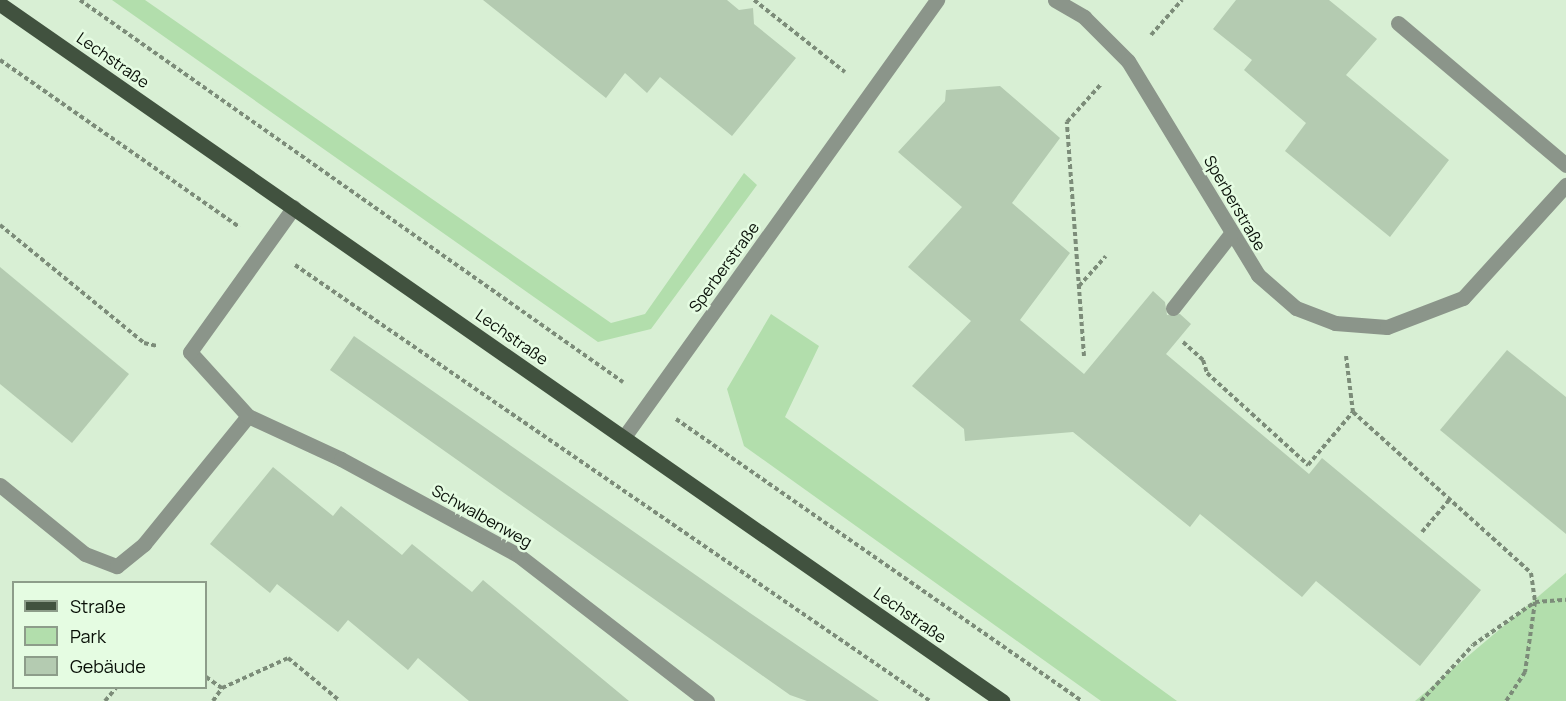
<!DOCTYPE html>
<meta charset="utf-8">
<style>
body{margin:0}
#map{position:relative;width:1566px;height:701px;overflow:hidden;background:#d8efd4;font-family:Manrope,sans-serif}
div>[style]{position:absolute}
.green>*{inset:0;background:#b2deac}
.building>*{inset:0;background:#b4cbb1}
.path>*{height:4px;margin-top:-2px;transform-origin:0;background:repeating-linear-gradient(90deg,#7c8c79 0 4.5px,transparent 0 7.5px)}
.minor>*{height:15px;margin:-7.5px;padding:0 7.5px;transform-origin:7.5px;border-radius:7.5px;background:#8b958a}
.major>*{height:15px;margin:-7.5px;padding:0 7.5px;transform-origin:7.5px;border-radius:7.5px;background:#41523f}
span{translate:-50% -50%;white-space:nowrap;text-align:center;line-height:1.15;-webkit-text-stroke:5px #e5fce2;paint-order:stroke}
.street-label{font-size:16px;color:#080f07}
.legend{position:absolute;left:12px;top:581px;width:195px;height:108px;box-sizing:border-box;background:#e5fce2;border:2px solid #8d9d8a;margin:0;padding:8px 10px;list-style:none;font-size:18px;color:#080f07}
.legend li{display:flex;align-items:center;gap:12px;height:30px}
.legend b{width:30px;border:2px solid #8d9d8a}
</style>
<div id="map">
<div class="green">
<div style="clip-path:polygon(112px 0,145px 0,611px 323px,645px 314px,744px 173px,757px 185px,651px 329px,598px 342px)"></div>
<div style="clip-path:polygon(771px 314px,819px 346px,785px 417px,1177px 701px,1101px 701px,744px 446px,727px 389px)"></div>
<div style="clip-path:polygon(1566px 573px,1566px 701px,1415px 701px)"></div>
</div>
<div class="building">
<div style="clip-path:polygon(483px 0,727px 0,739px 10px,753px 8px,754px 24px,796px 58px,732px 136px,660px 77px,647px 93px,625px 73px,606px 98px)"></div>
<div style="clip-path:polygon(1236px 0,1329px 0,1377px 39px,1346px 75px,1449px 160px,1390px 237px,1285px 151px,1306px 123px,1244px 70px,1252px 60px,1213px 29px)"></div>
<div style="clip-path:polygon(1000px 86px,1060px 138px,1012px 203px,1070px 253px,1020px 320px,1084px 374px,1153px 291px,1165px 302px,1167px 315px,1180px 314px,1191px 324px,1166px 354px,1309px 474px,1322px 458px,1481px 590px,1420px 666px,1316px 581px,1302px 597px,1200px 514px,1190px 527px,1073px 432px,965px 441px,964px 429px,912px 386px,971px 321px,908px 267px,962px 207px,898px 152px,945px 101px,946px 90px)"></div>
<div style="clip-path:polygon(0 267px,129px 374px,72px 443px,0 384px)"></div>
<div style="clip-path:polygon(354px 336px,750px 613px,879px 701px,807px 701px,790px 695px,330px 370px)"></div>
<div style="clip-path:polygon(1507px 350px,1566px 397px,1566px 534px,1440px 430px)"></div>
<div style="clip-path:polygon(273px 467px,333px 516px,341px 506px,402px 555px,412px 544px,472px 592px,483px 580px,629px 701px,469px 701px,418px 658px,408px 670px,348px 620px,338px 632px,277px 584px,270px 593px,210px 544px)"></div>
</div>
<div class="path">
<div style="left:80px;top:0;width:664px;rotate:35.13deg"></div>
<div style="left:754px;top:0;width:116px;rotate:38.4deg"></div>
<div style="left:1151px;top:35px;width:47px;rotate:-48.5deg"></div>
<div style="left:0;top:60px;width:292px;rotate:34.9deg"></div>
<div style="left:0;top:225px;width:186px;rotate:39.3deg"></div>
<div style="left:144px;top:343px;width:13px;rotate:13deg"></div>
<div style="left:295px;top:265px;width:770px;rotate:34.47deg"></div>
<div style="left:1079px;top:286px;width:40px;rotate:-48deg"></div>
<div style="left:1183px;top:342px;width:27px;rotate:42deg"></div>
<div style="left:1203px;top:360px;width:14px;rotate:73deg"></div>
<div style="left:1207px;top:373px;width:137px;rotate:42.3deg"></div>
<div style="left:1308px;top:465px;width:70px;rotate:-49.7deg"></div>
<div style="left:1084px;top:356px;width:235px;rotate:-94.2deg"></div>
<div style="left:1067px;top:122px;width:52px;rotate:-48.1deg"></div>
<div style="left:1346px;top:356px;width:56px;rotate:82.9deg"></div>
<div style="left:1353px;top:412px;width:240px;rotate:42.1deg"></div>
<div style="left:1531px;top:573px;width:29px;rotate:82deg"></div>
<div style="left:1535px;top:602px;width:71px;rotate:98.1deg"></div>
<div style="left:1525px;top:672px;width:35px;rotate:123deg"></div>
<div style="left:676px;top:419px;width:494px;rotate:34.8deg"></div>
<div style="left:1422px;top:532px;width:43px;rotate:-49.7deg"></div>
<div style="left:206px;top:677px;width:19px;rotate:35deg"></div>
<div style="left:222px;top:688px;width:72px;rotate:-24.4deg"></div>
<div style="left:288px;top:658px;width:67px;rotate:39.6deg"></div>
<div style="left:105px;top:701px;width:17px;rotate:-50deg"></div>
<div style="left:213px;top:701px;width:16px;rotate:-55deg"></div>
<div style="left:1421px;top:701px;width:76px;rotate:-47.1deg"></div>
<div style="left:1473px;top:645px;width:75px;rotate:-34.7deg"></div>
<div style="left:1535px;top:602px;width:31px;rotate:-4deg"></div>
</div>
<div class="minor">
<div style="left:1055px;top:0;width:34px;rotate:30deg"></div>
<div style="left:1084px;top:17px;width:62px;rotate:45deg"></div>
<div style="left:1128px;top:61px;width:250px;rotate:58.7deg"></div>
<div style="left:1258px;top:275px;width:50px;rotate:41deg"></div>
<div style="left:1296px;top:308px;width:42px;rotate:21deg"></div>
<div style="left:1335px;top:323px;width:52px;rotate:4.4deg"></div>
<div style="left:1387px;top:327px;width:81px;rotate:-20.9deg"></div>
<div style="left:1463px;top:298px;width:153px;rotate:-47.7deg"></div>
<div style="left:1398px;top:23px;width:220px;rotate:40.2deg"></div>
<div style="left:1173px;top:308px;width:93px;rotate:-52deg"></div>
<div style="left:248px;top:416px;width:102px;rotate:24.8deg"></div>
<div style="left:341px;top:459px;width:201px;rotate:28.5deg"></div>
<div style="left:518px;top:555px;width:239px;rotate:37.7deg"></div>
<div style="left:624px;top:437px;width:538px;rotate:-54.39deg"></div>
<div style="left:0;top:485px;width:109px;rotate:39.1deg"></div>
<div style="left:85px;top:554px;width:34px;rotate:21deg"></div>
<div style="left:117px;top:566px;width:35px;rotate:-39deg"></div>
<div style="left:144px;top:544px;width:165px;rotate:-50.9deg"></div>
<div style="left:248px;top:416px;width:86px;rotate:-132.2deg"></div>
<div style="left:190px;top:352px;width:178px;rotate:-54.4deg"></div>
</div>
<div class="major">
<div style="left:0;top:4px;width:1221px;rotate:34.82deg"></div>
</div>
<div class="street-label">
<span style="left:113px;top:60px;rotate:35deg">Lechstraße</span>
<span style="left:1235px;top:203px;rotate:60deg">Sperberstraße</span>
<span style="left:724px;top:267px;rotate:-54deg">Sperberstraße</span>
<span style="left:512px;top:337px;rotate:35deg">Lechstraße</span>
<span style="left:482px;top:516px;rotate:29deg">Schwalbenweg</span>
<span style="left:910px;top:615px;rotate:35deg">Lechstraße</span>
</div>
<ul class="legend">
<li><b style="height:8px;background:#41523f"></b>Straße</li>
<li><b style="height:16px;background:#b2deac"></b>Park</li>
<li><b style="height:16px;background:#b4cbb1"></b>Gebäude</li>
</ul>
</div>
